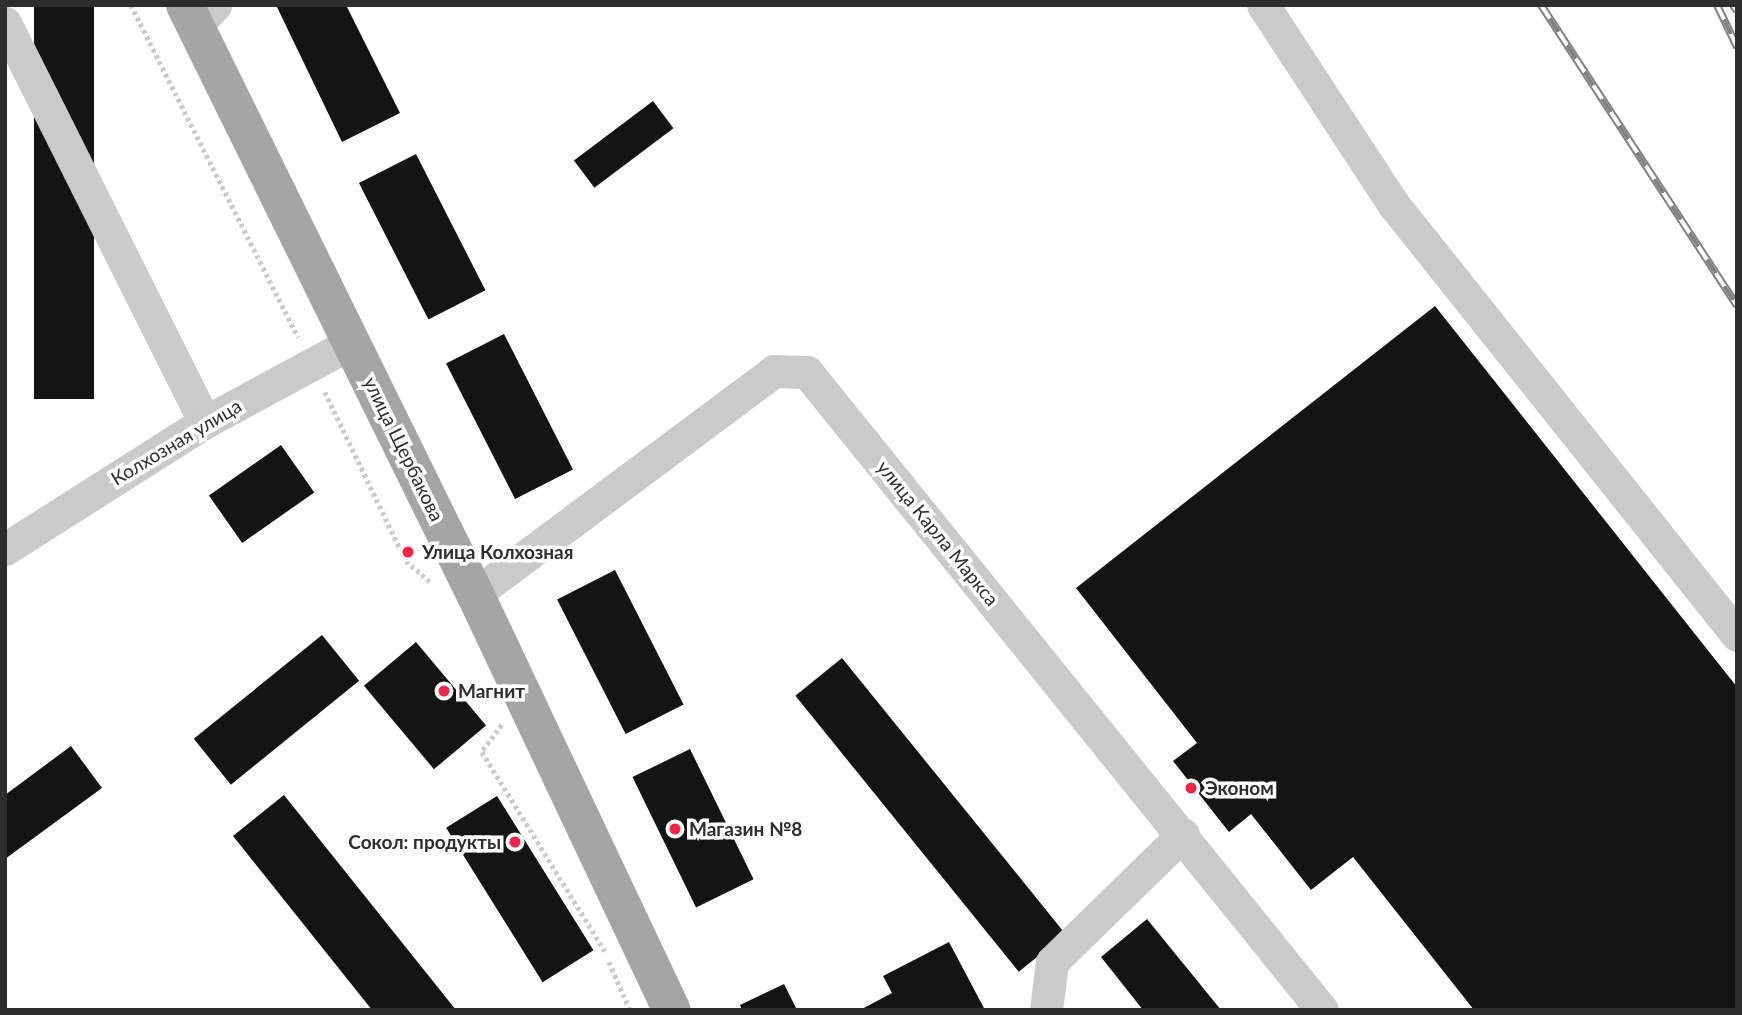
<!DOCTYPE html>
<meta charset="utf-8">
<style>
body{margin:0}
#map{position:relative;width:1742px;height:1015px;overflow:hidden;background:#fff;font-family:Lato,sans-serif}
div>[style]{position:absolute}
.building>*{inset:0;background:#141414;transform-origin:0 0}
.path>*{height:4.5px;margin-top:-2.25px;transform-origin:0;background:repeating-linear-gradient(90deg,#cacaca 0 3.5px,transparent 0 7px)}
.minor>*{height:33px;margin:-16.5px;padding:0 16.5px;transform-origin:16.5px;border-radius:16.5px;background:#cacaca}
.major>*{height:38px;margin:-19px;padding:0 19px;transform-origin:19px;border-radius:19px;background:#a5a5a5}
.rail>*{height:8px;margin-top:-4px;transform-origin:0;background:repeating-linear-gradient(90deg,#fff 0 16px,#828282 0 32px);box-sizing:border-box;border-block:2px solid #828282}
.dots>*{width:19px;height:19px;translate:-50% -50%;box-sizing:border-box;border:4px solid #fff;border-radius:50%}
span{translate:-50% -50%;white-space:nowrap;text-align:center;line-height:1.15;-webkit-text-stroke:7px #fff;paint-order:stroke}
.street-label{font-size:19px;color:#2d2d2d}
.poi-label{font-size:19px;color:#2d2d2d;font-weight:700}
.left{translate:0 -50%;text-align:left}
.right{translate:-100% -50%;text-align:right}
.frame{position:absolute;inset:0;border:7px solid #2d2d2d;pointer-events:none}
</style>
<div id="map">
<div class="building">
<div style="left:34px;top:5px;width:60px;height:394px"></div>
<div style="clip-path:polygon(276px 5px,346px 5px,400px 113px,342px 142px)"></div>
<div style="left:653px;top:101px;width:34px;height:99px;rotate:53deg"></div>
<div style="left:416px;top:154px;width:153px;height:64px;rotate:63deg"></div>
<div style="clip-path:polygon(1435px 306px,1737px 687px,1737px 1010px,1474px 1010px,1353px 857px,1311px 890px,1251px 814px,1229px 832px,1173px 761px,1197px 743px,1076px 588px)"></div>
<div style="left:504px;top:334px;width:152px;height:65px;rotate:63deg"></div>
<div style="left:281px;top:445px;width:58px;height:88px;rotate:55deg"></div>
<div style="left:615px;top:570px;width:151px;height:65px;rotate:63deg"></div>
<div style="left:322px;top:635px;width:59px;height:165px;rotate:51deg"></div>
<div style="left:416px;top:642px;width:109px;height:68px;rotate:50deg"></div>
<div style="left:842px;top:658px;width:355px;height:60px;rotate:51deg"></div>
<div style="clip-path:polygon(71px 746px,102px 788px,5px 859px,5px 795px)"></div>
<div style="left:690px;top:749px;width:145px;height:64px;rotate:64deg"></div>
<div style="clip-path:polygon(284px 795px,456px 1010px,372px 1010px,233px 836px)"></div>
<div style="left:497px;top:796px;width:182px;height:60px;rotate:58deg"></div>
<div style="clip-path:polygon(1147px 919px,1221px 1010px,1143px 1010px,1101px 957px)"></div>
<div style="clip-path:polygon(949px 942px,985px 1010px,860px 1010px,892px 993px,883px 976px)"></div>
<div style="clip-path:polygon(784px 984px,797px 1010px,742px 1010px,740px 1005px)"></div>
</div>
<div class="path">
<div style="left:131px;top:5px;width:372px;rotate:63.3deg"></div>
<div style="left:325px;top:392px;width:187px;rotate:64.4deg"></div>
<div style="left:406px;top:561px;width:32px;rotate:41deg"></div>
<div style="left:502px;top:725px;width:34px;rotate:127deg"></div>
<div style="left:482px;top:752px;width:234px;rotate:58.3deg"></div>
<div style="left:609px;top:962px;width:52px;rotate:66.4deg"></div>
</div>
<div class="minor">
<div style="left:1263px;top:5px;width:239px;rotate:56.8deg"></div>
<div style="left:1394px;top:205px;width:550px;rotate:51.42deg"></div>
<div style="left:5px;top:23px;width:446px;rotate:63.4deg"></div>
<div style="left:195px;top:26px;width:29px;rotate:-46deg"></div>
<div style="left:5px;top:549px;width:237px;rotate:-32.4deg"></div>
<div style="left:205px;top:422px;width:166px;rotate:-28.4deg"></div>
<div style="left:475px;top:594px;width:373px;rotate:-36.7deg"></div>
<div style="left:774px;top:371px;width:33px;rotate:2deg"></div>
<div style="left:807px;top:372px;width:820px;rotate:51.09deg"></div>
<div style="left:1046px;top:1010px;width:48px;rotate:-82.9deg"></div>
<div style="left:1052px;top:962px;width:183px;rotate:-44.3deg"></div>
</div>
<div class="major">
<div style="left:185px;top:5px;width:657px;rotate:63.79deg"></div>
<div style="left:475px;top:594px;width:460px;rotate:64.7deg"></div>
</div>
<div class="rail">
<div style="left:1541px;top:5px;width:359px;rotate:56.9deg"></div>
<div style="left:1717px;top:5px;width:47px;rotate:64.5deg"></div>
<div style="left:1733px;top:5px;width:7px;rotate:56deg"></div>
</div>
<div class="dots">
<div style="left:408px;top:552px;background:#ed2648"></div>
<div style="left:444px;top:691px;background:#ed2648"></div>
<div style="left:1191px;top:788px;background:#ed2648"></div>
<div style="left:675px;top:829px;background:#ed2648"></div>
<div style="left:515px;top:842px;background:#ed2648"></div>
</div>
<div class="street-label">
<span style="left:176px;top:442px;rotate:-31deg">Колхозная улица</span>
<span style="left:404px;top:449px;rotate:64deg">улица Щербакова</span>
<span style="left:938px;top:533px;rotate:51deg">улица Карла Маркса</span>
</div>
<div class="poi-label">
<span class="left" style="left:422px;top:552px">Улица Колхозная</span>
<span class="left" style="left:458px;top:691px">Магнит</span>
<span class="left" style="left:1205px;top:788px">Эконом</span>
<span class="left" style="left:689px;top:829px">Магазин №8</span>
<span class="right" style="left:501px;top:842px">Сокол: продукты</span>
</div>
<div class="frame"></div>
</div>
